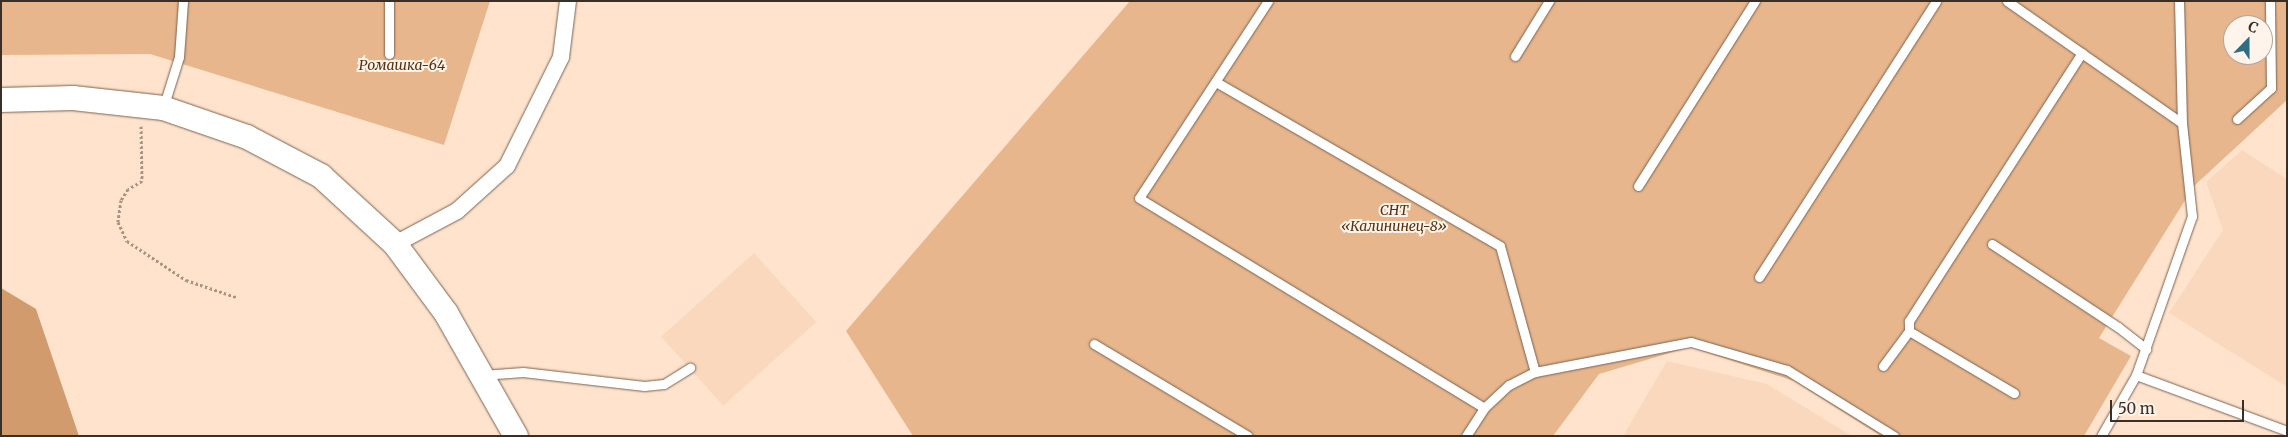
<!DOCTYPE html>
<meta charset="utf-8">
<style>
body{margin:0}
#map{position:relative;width:2288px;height:437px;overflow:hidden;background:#ffe3cd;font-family:Merriweather,serif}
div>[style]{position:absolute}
.built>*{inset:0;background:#fad8bd;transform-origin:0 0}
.green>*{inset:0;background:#e8b68c}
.forest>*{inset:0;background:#d19b6d}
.path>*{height:3px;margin-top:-1.5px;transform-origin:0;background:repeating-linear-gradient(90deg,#a89484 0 2.5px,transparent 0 5px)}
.roads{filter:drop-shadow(0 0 1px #7b6350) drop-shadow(0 0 1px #7b6350)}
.lane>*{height:9px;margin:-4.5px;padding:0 4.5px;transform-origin:4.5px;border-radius:4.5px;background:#fff}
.street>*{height:16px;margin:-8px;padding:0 8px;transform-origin:8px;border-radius:8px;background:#fff}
.secondary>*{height:24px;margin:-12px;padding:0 12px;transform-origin:12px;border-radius:12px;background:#fff}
span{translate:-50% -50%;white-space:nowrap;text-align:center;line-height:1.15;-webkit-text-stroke:4px #fff4eb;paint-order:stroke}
.park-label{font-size:14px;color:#55300c;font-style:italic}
.frame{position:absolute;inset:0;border:2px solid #392f26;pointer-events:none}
.north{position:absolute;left:2223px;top:15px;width:50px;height:50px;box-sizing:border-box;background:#fff4eb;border:1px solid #b0a59c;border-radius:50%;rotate:22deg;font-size:14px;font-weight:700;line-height:20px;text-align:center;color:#392f26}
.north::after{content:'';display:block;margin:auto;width:18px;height:22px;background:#2f6d83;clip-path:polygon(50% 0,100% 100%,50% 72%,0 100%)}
.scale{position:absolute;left:2110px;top:400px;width:134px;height:22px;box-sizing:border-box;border:2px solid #392f26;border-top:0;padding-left:6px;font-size:15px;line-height:18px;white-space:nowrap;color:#392f26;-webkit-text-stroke:4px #fff4eb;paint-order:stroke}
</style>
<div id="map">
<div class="built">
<div style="clip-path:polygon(2242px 150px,2287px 179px,2287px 387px,2169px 313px,2223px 230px,2206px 182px)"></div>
<div style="left:754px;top:253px;width:93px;height:125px;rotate:48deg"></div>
<div style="clip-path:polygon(1667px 361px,1767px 384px,1852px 436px,1623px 436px)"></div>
</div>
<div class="green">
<div style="clip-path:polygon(1px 1px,490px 1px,444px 145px,150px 54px,1px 55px)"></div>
<div style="clip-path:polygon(evenodd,1130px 1px,2287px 1px,2287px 100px,2194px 186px,2099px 338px,2131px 356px,2084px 436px,1881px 436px,1794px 381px,1690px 347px,1599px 374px,1553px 436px,913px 436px,846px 331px,1130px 1px,2233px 25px,2263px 25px,2263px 55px,2233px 55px,2233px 25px)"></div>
</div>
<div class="forest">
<div style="clip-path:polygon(1px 288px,36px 309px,79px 436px,1px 436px)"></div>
</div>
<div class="path">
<div style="left:141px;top:126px;width:55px;rotate:89deg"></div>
<div style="left:142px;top:181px;width:16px;rotate:150deg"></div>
<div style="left:128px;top:189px;width:13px;rotate:122deg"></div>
<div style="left:121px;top:200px;width:22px;rotate:98deg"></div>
<div style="left:118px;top:222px;width:21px;rotate:65deg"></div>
<div style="left:127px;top:241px;width:71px;rotate:33.5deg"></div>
<div style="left:186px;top:280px;width:53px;rotate:18.8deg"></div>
</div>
<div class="roads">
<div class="lane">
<div style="left:1268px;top:1px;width:235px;rotate:123.2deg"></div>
<div style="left:1139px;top:198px;width:404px;rotate:31.3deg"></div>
<div style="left:2007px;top:1px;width:213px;rotate:34.9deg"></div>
<div style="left:2182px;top:123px;width:94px;rotate:83.9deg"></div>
<div style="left:2192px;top:216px;width:169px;rotate:109.4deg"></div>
<div style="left:2136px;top:375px;width:70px;rotate:119.8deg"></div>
<div style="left:2179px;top:1px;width:122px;rotate:88.6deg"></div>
<div style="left:389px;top:54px;width:53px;rotate:-90deg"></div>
<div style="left:1515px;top:56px;width:65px;rotate:-58.3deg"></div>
<div style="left:1216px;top:82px;width:328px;rotate:30deg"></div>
<div style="left:1500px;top:246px;width:131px;rotate:74.5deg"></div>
<div style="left:163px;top:108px;width:53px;rotate:-72.6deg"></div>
<div style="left:179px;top:57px;width:56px;rotate:-85.9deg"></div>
<div style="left:2237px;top:119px;width:46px;rotate:-42.4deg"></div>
<div style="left:2271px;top:88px;width:87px;rotate:-90.7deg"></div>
<div style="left:1638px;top:186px;width:219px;rotate:-57.7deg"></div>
<div style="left:1992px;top:244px;width:151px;rotate:33.4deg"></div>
<div style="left:2118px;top:327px;width:36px;rotate:38deg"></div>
<div style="left:1759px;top:277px;width:328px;rotate:-57.3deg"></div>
<div style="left:1909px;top:331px;width:122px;rotate:30.6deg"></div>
<div style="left:1094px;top:344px;width:179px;rotate:30.9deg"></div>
<div style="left:1883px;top:366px;width:44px;rotate:-53.4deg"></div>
<div style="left:1909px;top:331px;width:10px;rotate:-90deg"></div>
<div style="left:1909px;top:321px;width:319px;rotate:-57.2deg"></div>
<div style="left:482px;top:375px;width:41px;rotate:-4.2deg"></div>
<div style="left:523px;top:372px;width:122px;rotate:6.6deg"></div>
<div style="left:644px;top:386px;width:20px;rotate:-6deg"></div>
<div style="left:664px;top:384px;width:31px;rotate:-32deg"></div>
<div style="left:2136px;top:375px;width:161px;rotate:20.3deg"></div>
<div style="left:1466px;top:436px;width:33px;rotate:-57deg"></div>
<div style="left:1484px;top:408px;width:34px;rotate:-43deg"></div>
<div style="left:1509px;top:385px;width:29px;rotate:-27deg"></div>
<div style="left:1535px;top:372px;width:159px;rotate:-10.9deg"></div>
<div style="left:1691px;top:342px;width:100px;rotate:16.3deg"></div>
<div style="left:1787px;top:370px;width:126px;rotate:31.7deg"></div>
</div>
<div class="street">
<div style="left:395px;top:244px;width:70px;rotate:-28deg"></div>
<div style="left:457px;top:211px;width:67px;rotate:-42deg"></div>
<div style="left:507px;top:166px;width:122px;rotate:-63.6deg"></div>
<div style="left:561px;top:57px;width:56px;rotate:-82.9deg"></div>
</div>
<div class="secondary">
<div style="left:1px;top:100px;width:72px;rotate:-1.6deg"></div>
<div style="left:73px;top:98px;width:91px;rotate:6.3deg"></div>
<div style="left:163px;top:108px;width:89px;rotate:19deg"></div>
<div style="left:247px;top:137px;width:84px;rotate:27.8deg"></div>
<div style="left:321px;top:176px;width:100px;rotate:42.6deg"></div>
<div style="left:395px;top:244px;width:86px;rotate:53.5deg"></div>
<div style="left:446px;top:313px;width:142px;rotate:60.4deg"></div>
</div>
</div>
<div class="park-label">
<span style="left:402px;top:65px">Ромашка-64</span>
<span style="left:1394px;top:218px">СНТ<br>«Калининец-8»</span>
</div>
<div class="frame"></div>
<div class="north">С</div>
<div class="scale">50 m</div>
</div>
